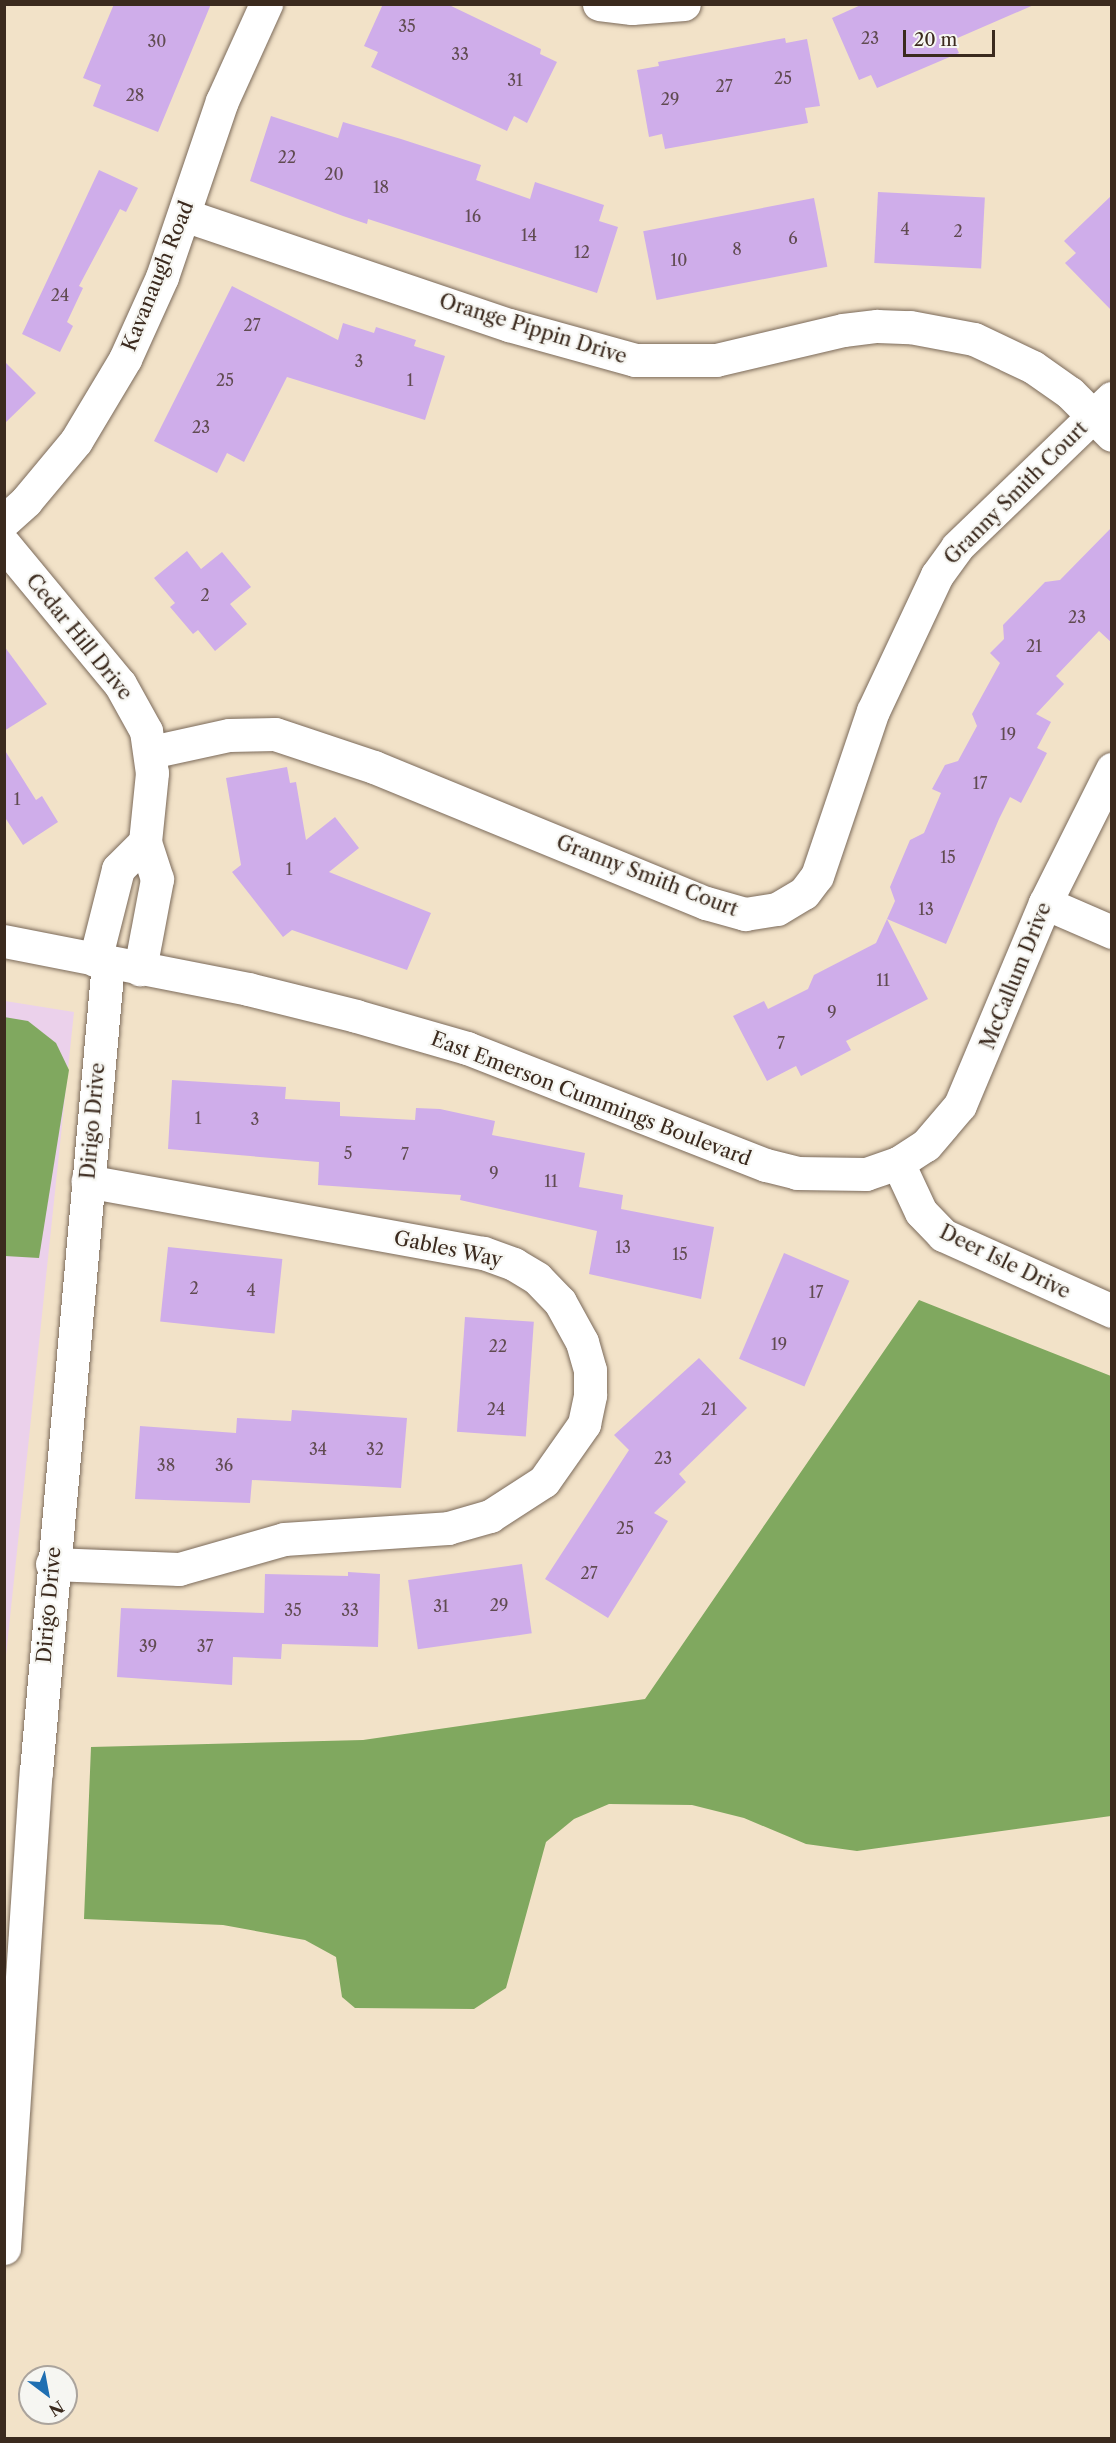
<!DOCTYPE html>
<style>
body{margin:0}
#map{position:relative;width:1116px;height:2443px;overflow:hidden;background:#f2e2c8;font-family:"Libre Caslon Text",serif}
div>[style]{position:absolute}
.built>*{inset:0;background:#ebd1eb}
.forest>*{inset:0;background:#80a85f}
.building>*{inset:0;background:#cfadea;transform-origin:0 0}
.roads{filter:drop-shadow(0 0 2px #7b6a5a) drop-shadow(0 0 2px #7b6a5a)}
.street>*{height:33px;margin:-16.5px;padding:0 16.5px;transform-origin:16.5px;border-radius:16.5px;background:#fff}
span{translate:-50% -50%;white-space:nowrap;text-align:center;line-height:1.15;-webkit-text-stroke:4.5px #f6f6f2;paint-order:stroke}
.number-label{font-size:16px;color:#604b51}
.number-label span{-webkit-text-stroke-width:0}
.street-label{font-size:20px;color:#3b2a1e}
.frame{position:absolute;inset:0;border:6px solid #3b2a1e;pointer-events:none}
.north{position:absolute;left:18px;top:2365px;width:60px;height:60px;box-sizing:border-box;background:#f6f6f2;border:2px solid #aba49d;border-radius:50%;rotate:148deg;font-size:16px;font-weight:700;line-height:24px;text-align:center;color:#3b2a1e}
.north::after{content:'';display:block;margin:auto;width:21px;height:27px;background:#1f6fb2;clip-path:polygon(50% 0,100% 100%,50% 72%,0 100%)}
.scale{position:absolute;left:903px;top:30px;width:92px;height:27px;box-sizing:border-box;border:3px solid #3b2a1e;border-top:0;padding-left:8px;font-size:18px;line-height:21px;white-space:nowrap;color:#3b2a1e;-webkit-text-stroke:4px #f6f6f2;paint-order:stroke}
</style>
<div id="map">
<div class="built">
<div style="clip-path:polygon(5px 1001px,74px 1012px,5px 1665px)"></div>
</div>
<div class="forest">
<div style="clip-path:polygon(4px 1017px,28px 1021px,56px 1043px,69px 1070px,39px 1258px,5px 1256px)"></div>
<div style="clip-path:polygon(919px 1300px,1111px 1376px,1111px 1816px,857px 1851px,806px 1844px,744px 1818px,692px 1805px,609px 1804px,574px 1819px,546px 1842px,506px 1988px,474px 2009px,355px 2008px,342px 1997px,336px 1957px,305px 1940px,223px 1925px,84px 1919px,91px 1747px,363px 1740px,645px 1699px)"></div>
</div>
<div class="building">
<div style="clip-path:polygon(114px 4px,211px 4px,158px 132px,93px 106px,101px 85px,83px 78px)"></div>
<div style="clip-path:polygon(383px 4px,447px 4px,541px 49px,540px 54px,557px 62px,527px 123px,514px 116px,507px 131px,371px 67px,378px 52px,364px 46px)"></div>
<div style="clip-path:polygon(863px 4px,1036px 4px,953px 40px,959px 53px,877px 88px,871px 75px,859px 80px,832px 18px)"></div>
<div style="clip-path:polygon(785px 38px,786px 43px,807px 39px,820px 106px,805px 108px,808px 123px,665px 149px,662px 134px,649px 137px,637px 70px,659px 66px,658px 62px)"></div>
<div style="clip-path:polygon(271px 116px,338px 138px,343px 122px,401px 139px,481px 165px,476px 180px,530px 199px,535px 182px,604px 205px,599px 221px,618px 227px,597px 293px,368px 219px,367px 224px,343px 216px,250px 181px)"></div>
<div style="clip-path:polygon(99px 170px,138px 188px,126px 212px,120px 209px,79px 286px,83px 288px,67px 322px,73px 326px,60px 352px,22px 334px)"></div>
<div style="left:878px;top:192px;width:107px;height:71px;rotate:3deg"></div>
<div style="clip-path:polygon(1112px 195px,1112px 311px,1065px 263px,1076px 253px,1064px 241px)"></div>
<div style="left:814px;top:198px;width:70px;height:174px;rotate:79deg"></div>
<div style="clip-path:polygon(232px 286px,338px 340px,343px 323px,374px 333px,376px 327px,416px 340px,414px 346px,445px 356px,425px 420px,287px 377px,244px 462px,227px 453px,217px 473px,154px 441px)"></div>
<div style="clip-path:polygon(4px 361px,36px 393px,4px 424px)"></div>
<div style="clip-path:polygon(1112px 527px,1112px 643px,1099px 631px,1056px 676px,1064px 684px,1036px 714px,1051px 722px,1037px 748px,1047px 753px,1021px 803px,1010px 797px,999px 819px,946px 944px,887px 919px,895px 901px,890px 887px,910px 840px,924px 833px,941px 793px,932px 789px,945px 765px,958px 761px,977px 726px,972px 714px,1000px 663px,990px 653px,1004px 639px,1003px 625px,1045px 582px,1060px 580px)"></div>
<div style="clip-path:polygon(187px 551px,201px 569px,222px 552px,251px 587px,230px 604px,247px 624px,215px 651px,198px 630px,193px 634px,170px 607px,175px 603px,154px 578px)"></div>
<div style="clip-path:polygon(4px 646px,47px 704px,4px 731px)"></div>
<div style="clip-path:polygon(4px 749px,36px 800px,42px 796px,58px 822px,23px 845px,4px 816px)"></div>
<div style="clip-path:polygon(287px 767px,290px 783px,296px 782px,306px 840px,335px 817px,359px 848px,329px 872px,431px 913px,407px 970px,292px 930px,283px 937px,232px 872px,241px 865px,226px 778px)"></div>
<div style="clip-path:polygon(887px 919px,928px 999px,846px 1041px,851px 1050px,801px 1076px,796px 1066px,767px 1081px,733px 1016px,764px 1001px,768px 1009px,808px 989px,814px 975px,876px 943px)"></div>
<div style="clip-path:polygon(172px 1080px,286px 1087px,285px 1099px,340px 1102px,340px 1116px,415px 1120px,416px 1108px,440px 1109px,495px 1121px,492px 1135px,585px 1153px,579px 1187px,623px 1195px,621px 1209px,714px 1227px,701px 1299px,589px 1274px,597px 1231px,460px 1200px,461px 1195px,318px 1185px,319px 1162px,168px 1149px)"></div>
<div style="left:168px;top:1247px;width:115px;height:75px;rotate:6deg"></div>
<div style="left:784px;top:1253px;width:71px;height:115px;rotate:23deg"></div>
<div style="left:465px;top:1317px;width:69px;height:115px;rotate:4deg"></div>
<div style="clip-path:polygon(699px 1358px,747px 1408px,679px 1474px,686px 1482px,654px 1513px,668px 1521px,608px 1618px,545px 1579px,629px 1450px,614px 1435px)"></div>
<div style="clip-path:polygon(292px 1410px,407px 1418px,401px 1488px,252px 1480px,250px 1503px,135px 1499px,140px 1426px,236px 1433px,237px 1418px,291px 1421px)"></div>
<div style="left:522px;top:1564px;width:70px;height:115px;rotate:82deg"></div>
<div style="clip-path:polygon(348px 1572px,380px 1574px,378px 1647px,282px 1644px,281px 1659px,233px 1657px,232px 1685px,117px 1677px,121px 1608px,264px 1613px,265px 1574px,348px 1576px)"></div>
</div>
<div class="roads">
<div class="street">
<div style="left:599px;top:4px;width:33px;rotate:7deg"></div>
<div style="left:632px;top:8px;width:52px;rotate:-4.4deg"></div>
<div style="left:184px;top:215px;width:343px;rotate:18.7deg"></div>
<div style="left:509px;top:325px;width:131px;rotate:15.5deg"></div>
<div style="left:635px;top:360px;width:81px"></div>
<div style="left:716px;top:360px;width:130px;rotate:-13.3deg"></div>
<div style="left:843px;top:330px;width:34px;rotate:-7deg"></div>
<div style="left:877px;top:326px;width:33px;rotate:2deg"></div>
<div style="left:910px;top:327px;width:65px;rotate:10.6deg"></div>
<div style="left:974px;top:339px;width:65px;rotate:25.4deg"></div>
<div style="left:1033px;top:367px;width:45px;rotate:35.1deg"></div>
<div style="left:1070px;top:393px;width:59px;rotate:45deg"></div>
<div style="left:4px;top:521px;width:30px;rotate:-42deg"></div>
<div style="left:26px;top:501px;width:78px;rotate:-50.2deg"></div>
<div style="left:76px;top:441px;width:96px;rotate:-59.1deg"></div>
<div style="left:125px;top:359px;width:90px;rotate:-65.7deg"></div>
<div style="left:162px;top:277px;width:186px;rotate:-71.2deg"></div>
<div style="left:222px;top:101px;width:107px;rotate:-65.6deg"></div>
<div style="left:4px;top:544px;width:182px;rotate:50.4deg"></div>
<div style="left:120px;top:684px;width:54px;rotate:61deg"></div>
<div style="left:146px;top:731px;width:42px;rotate:81.9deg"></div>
<div style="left:152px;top:773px;width:69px;rotate:95.8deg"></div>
<div style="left:145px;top:842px;width:39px;rotate:72deg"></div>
<div style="left:157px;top:879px;width:92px;rotate:100.7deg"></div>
<div style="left:151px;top:752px;width:80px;rotate:-12.3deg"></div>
<div style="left:229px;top:735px;width:46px;rotate:-1.2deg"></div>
<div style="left:275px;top:734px;width:104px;rotate:18.4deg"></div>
<div style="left:374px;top:767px;width:359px;rotate:22.3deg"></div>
<div style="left:706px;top:903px;width:41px;rotate:15.8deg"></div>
<div style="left:745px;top:914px;width:32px;rotate:-9deg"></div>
<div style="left:777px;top:909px;width:31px;rotate:-31deg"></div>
<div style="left:804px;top:893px;width:21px;rotate:-53deg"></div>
<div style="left:817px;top:876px;width:174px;rotate:-71.3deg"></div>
<div style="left:873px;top:711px;width:150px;rotate:-64.8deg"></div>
<div style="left:937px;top:575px;width:34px;rotate:-54deg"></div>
<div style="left:957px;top:547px;width:215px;rotate:-43.9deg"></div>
<div style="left:1045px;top:903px;width:73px;rotate:23.4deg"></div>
<div style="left:4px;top:941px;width:249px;rotate:11.1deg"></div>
<div style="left:248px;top:989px;width:111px;rotate:14deg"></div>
<div style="left:356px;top:1016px;width:116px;rotate:16.1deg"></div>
<div style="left:467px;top:1048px;width:321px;rotate:21.4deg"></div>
<div style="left:766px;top:1165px;width:32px;rotate:14deg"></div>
<div style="left:797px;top:1173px;width:69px;rotate:0.8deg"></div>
<div style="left:866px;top:1174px;width:34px;rotate:-19deg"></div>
<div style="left:898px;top:1163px;width:33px;rotate:-33deg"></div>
<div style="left:926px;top:1145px;width:52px;rotate:-49.6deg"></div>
<div style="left:960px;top:1105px;width:219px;rotate:-67.2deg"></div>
<div style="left:1045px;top:903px;width:150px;rotate:-63.4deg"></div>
<div style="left:95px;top:960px;width:94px;rotate:-75.8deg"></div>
<div style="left:118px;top:869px;width:38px;rotate:-45deg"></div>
<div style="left:898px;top:1163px;width:54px;rotate:64.9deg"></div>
<div style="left:921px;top:1212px;width:32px;rotate:46deg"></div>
<div style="left:943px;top:1235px;width:185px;rotate:24.2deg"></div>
<div style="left:52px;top:1564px;width:127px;rotate:2.3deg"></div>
<div style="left:179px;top:1569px;width:109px;rotate:-15.9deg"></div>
<div style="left:284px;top:1539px;width:164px;rotate:-3.8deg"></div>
<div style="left:448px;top:1528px;width:44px;rotate:-15.9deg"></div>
<div style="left:490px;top:1516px;width:64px;rotate:-32.9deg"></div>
<div style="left:544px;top:1481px;width:70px;rotate:-54.9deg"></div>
<div style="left:584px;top:1424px;width:30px;rotate:-78deg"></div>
<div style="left:590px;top:1395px;width:25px;rotate:-90deg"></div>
<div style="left:590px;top:1370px;width:29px;rotate:-106deg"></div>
<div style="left:582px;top:1342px;width:46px;rotate:-118.8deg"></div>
<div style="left:560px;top:1302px;width:33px;rotate:-134deg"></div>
<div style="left:537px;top:1278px;width:27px;rotate:-149deg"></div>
<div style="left:514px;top:1264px;width:33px;rotate:-160deg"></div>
<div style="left:483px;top:1253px;width:402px;rotate:-169.7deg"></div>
<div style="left:4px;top:2248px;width:478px;rotate:-86.2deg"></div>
<div style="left:36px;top:1771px;width:811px;rotate:-84.91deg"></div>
</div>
</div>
<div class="number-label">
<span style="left:407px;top:26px">35</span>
<span style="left:870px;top:38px">23</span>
<span style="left:157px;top:41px">30</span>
<span style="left:460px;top:54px">33</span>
<span style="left:783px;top:78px">25</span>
<span style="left:515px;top:80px">31</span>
<span style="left:724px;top:86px">27</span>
<span style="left:135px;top:95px">28</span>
<span style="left:670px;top:99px">29</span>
<span style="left:287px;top:157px">22</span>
<span style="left:334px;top:174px">20</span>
<span style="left:381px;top:187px">18</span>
<span style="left:473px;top:216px">16</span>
<span style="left:905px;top:229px">4</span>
<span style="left:958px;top:231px">2</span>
<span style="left:529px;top:235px">14</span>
<span style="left:793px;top:238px">6</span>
<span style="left:737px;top:249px">8</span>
<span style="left:582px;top:252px">12</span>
<span style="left:679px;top:260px">10</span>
<span style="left:60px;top:295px">24</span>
<span style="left:252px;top:325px">27</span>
<span style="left:359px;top:361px">3</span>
<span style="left:225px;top:380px">25</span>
<span style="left:410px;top:380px">1</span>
<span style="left:201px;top:427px">23</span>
<span style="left:205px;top:595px">2</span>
<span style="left:1077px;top:617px">23</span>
<span style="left:1034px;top:646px">21</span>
<span style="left:1008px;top:734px">19</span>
<span style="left:980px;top:783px">17</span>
<span style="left:17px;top:799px">1</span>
<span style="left:948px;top:857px">15</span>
<span style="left:289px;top:869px">1</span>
<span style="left:926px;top:909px">13</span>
<span style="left:883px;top:980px">11</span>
<span style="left:832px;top:1012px">9</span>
<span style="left:781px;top:1043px">7</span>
<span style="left:198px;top:1118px">1</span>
<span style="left:255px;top:1119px">3</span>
<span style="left:348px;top:1153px">5</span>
<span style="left:405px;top:1154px">7</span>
<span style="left:494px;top:1173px">9</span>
<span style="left:551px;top:1181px">11</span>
<span style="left:623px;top:1247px">13</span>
<span style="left:680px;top:1254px">15</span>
<span style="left:194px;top:1288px">2</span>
<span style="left:251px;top:1290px">4</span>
<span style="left:816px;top:1292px">17</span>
<span style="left:779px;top:1344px">19</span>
<span style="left:498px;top:1346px">22</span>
<span style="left:496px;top:1409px">24</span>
<span style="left:709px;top:1409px">21</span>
<span style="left:318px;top:1449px">34</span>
<span style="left:375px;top:1449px">32</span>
<span style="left:663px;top:1458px">23</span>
<span style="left:166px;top:1465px">38</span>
<span style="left:224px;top:1465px">36</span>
<span style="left:625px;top:1528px">25</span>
<span style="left:589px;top:1573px">27</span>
<span style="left:499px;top:1605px">29</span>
<span style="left:441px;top:1606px">31</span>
<span style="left:293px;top:1610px">35</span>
<span style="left:350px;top:1610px">33</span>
<span style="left:148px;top:1646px">39</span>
<span style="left:205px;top:1646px">37</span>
</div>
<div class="street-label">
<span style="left:158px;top:276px;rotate:-68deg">Kavanaugh Road</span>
<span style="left:533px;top:329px;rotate:17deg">Orange Pippin Drive</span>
<span style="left:1016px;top:493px;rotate:-45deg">Granny Smith Court</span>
<span style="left:79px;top:637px;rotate:51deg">Cedar Hill Drive</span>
<span style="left:647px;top:876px;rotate:21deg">Granny Smith Court</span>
<span style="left:1016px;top:976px;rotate:-68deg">McCallum Drive</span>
<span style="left:591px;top:1099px;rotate:21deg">East Emerson Cummings Boulevard</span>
<span style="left:93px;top:1121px;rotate:-85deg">Dirigo Drive</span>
<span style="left:448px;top:1249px;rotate:12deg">Gables Way</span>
<span style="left:1005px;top:1262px;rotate:26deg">Deer Isle Drive</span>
<span style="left:49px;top:1605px;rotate:-85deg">Dirigo Drive</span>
</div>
<div class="frame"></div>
<div class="north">N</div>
<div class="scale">20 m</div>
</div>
